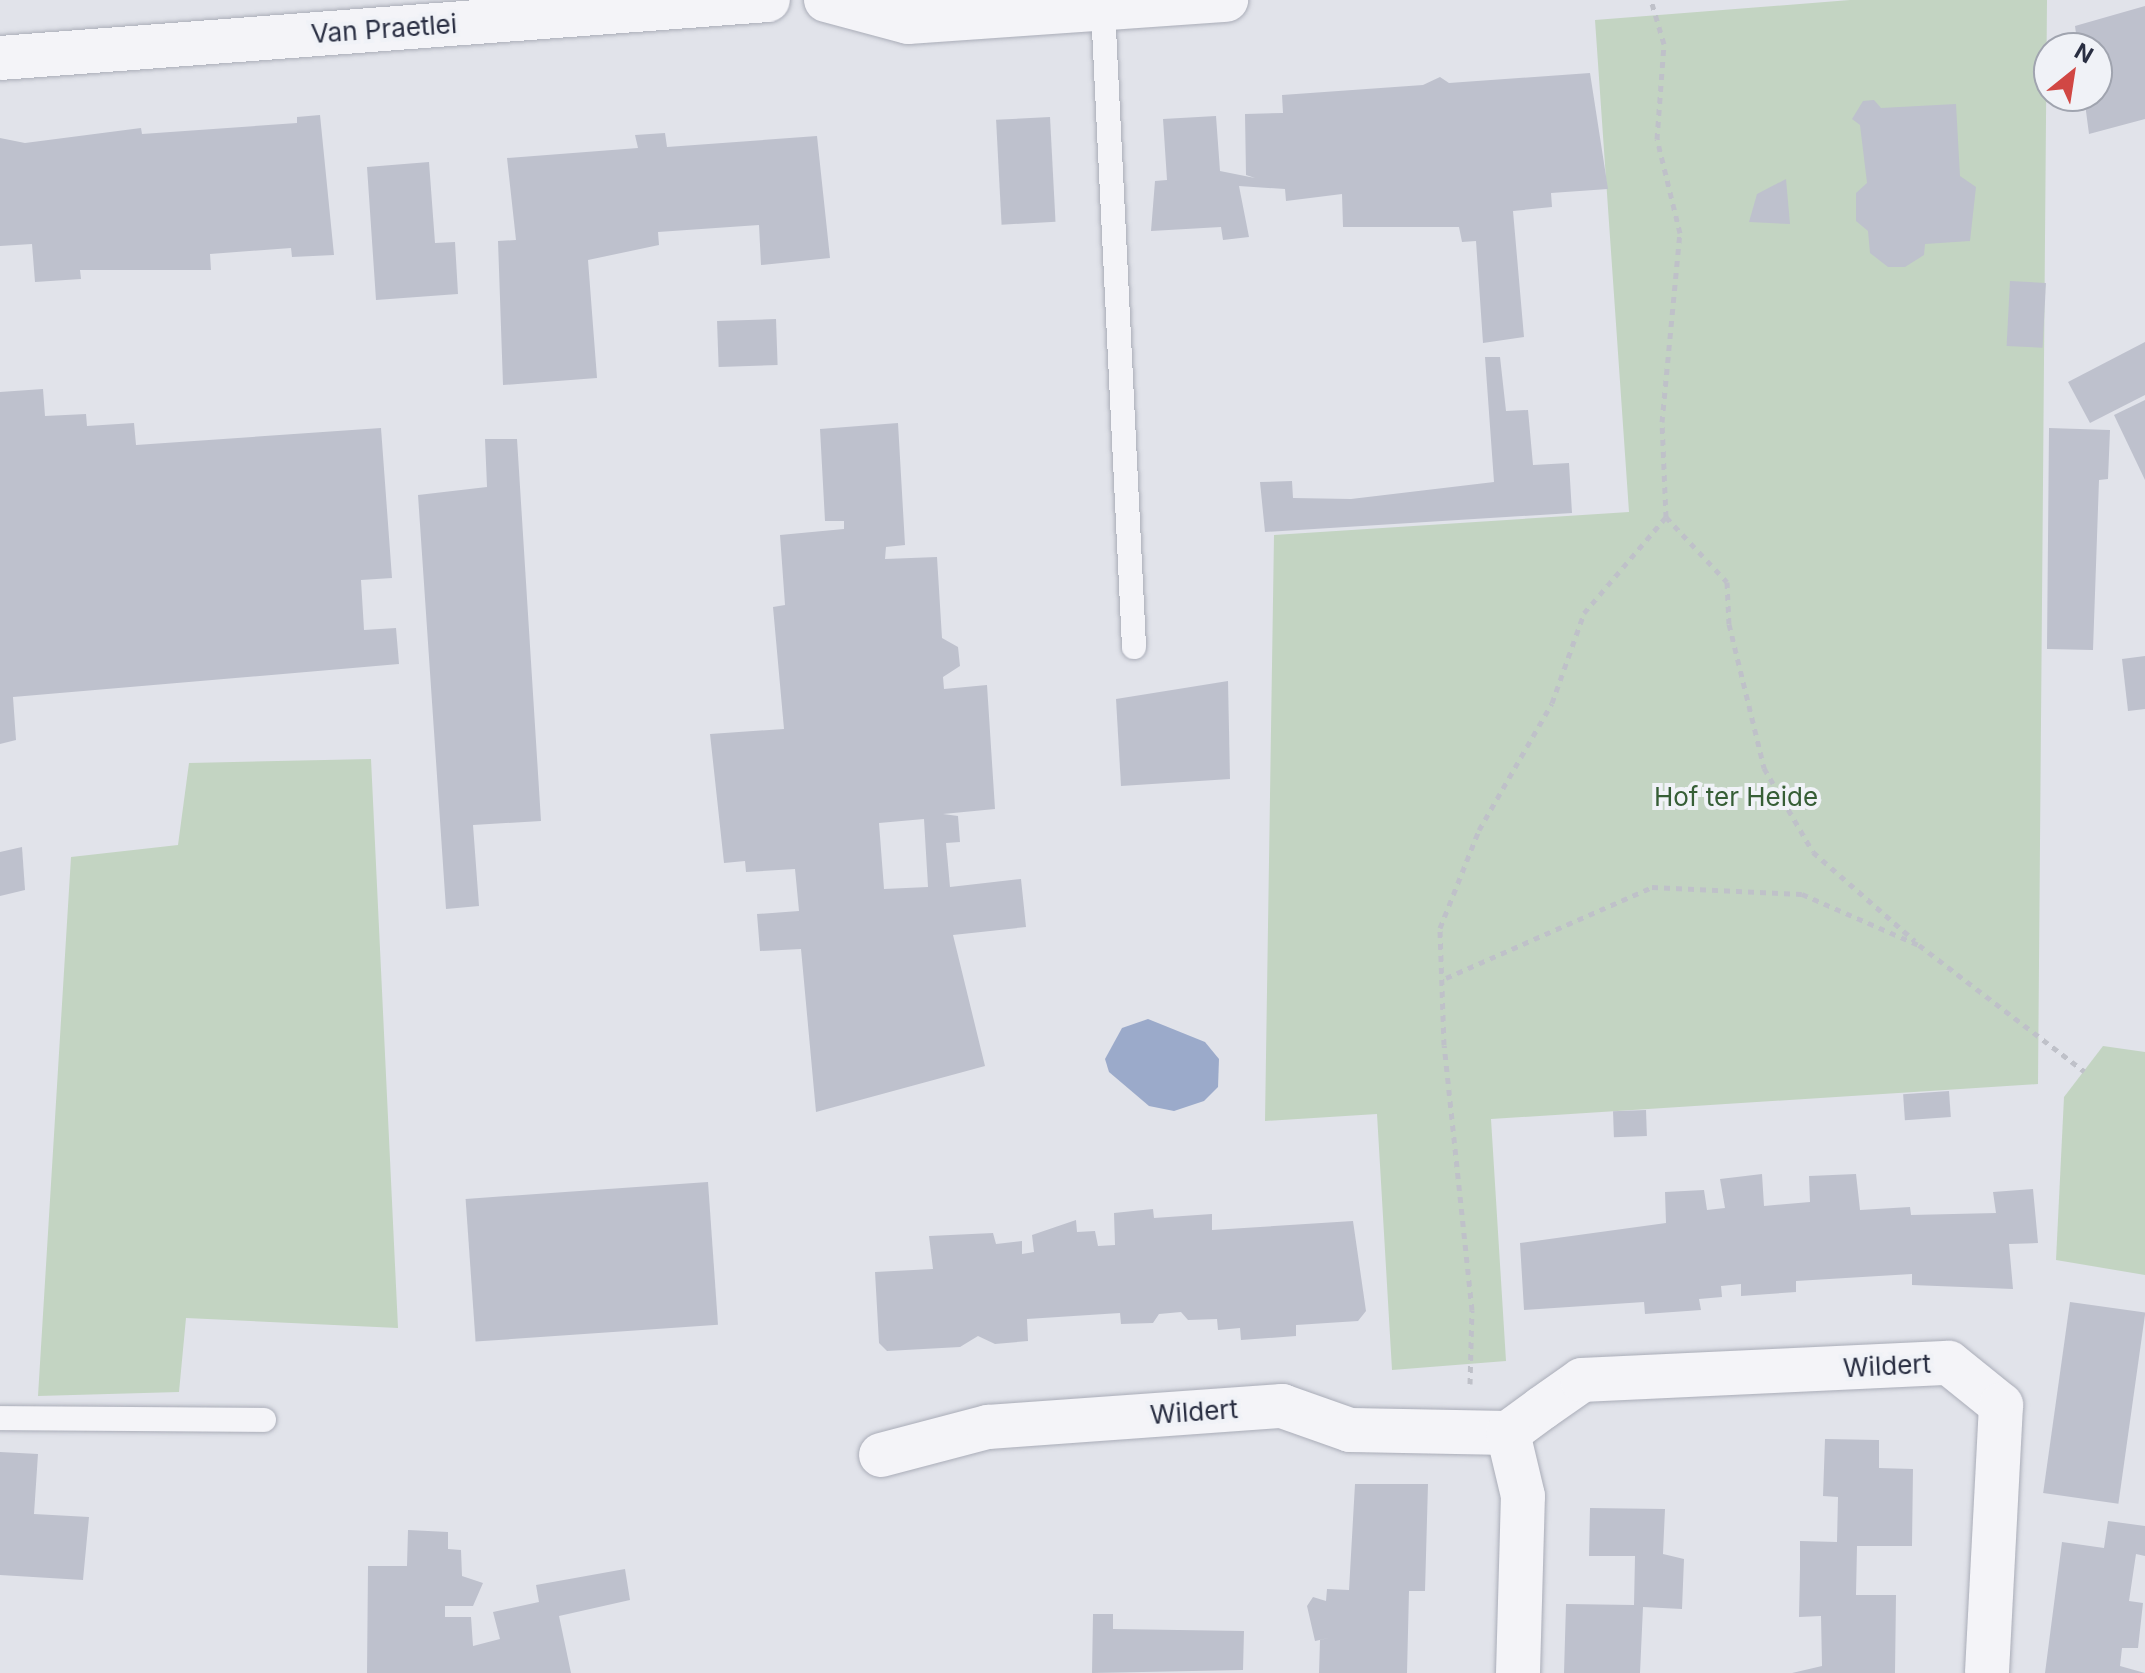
<!DOCTYPE html>
<style>
body{margin:0}
#map{position:relative;width:2145px;height:1673px;overflow:hidden;background:#e1e3ea;font-family:Inter,sans-serif}
div>[style]{position:absolute}
.green>*{inset:0;background:#c3d4c2}
.water>*{inset:0;background:#9baaca}
.building>*{inset:0;background:#bec1cd;transform-origin:0 0}
.path>*{height:5px;margin-top:-2.5px;transform-origin:0;background:repeating-linear-gradient(90deg,#bfc1c9 0 6px,transparent 0 12px)}
.roads{filter:drop-shadow(0 0 2px #aaadb8) drop-shadow(0 0 2px #aaadb8)}
.lane>*{height:24px;margin:-12px;padding:0 12px;transform-origin:12px;border-radius:12px;background:#f4f4f8}
.street>*{height:44px;margin:-22px;padding:0 22px;transform-origin:22px;border-radius:22px;background:#f4f4f8}
span{translate:-50% -50%;white-space:nowrap;text-align:center;line-height:1.15;-webkit-text-stroke:8px #f0f2f7;paint-order:stroke}
.street-label{font-size:26px;color:#292e42}
.park-label{font-size:26px;color:#365e36}
.north{position:absolute;left:2033px;top:32px;width:80px;height:80px;box-sizing:border-box;background:#f0f2f7;border:2px solid #a0a4af;border-radius:50%;rotate:30deg;font-size:22px;font-weight:700;line-height:32px;text-align:center;color:#292e42}
.north::after{content:'';display:block;margin:auto;width:28px;height:36px;background:#d14744;clip-path:polygon(50% 0,100% 100%,50% 72%,0 100%)}
</style>
<div id="map">
<div class="green">
<div style="clip-path:polygon(1850px 0,2047px 0,2038px 1084px,1491px 1119px,1506px 1361px,1392px 1370px,1377px 1114px,1265px 1121px,1274px 535px,1629px 512px,1595px 20px)"></div>
<div style="clip-path:polygon(371px 759px,398px 1328px,186px 1318px,179px 1392px,38px 1396px,71px 857px,178px 845px,189px 763px)"></div>
<div style="clip-path:polygon(2103px 1046px,2145px 1052px,2145px 1275px,2056px 1260px,2064px 1097px)"></div>
</div>
<div class="water">
<div style="clip-path:polygon(1148px 1019px,1205px 1042px,1219px 1059px,1218px 1087px,1204px 1101px,1174px 1111px,1149px 1106px,1109px 1072px,1105px 1059px,1122px 1028px)"></div>
</div>
<div class="building">
<div style="clip-path:polygon(2145px 6px,2145px 119px,2089px 134px,2084px 96px,2097px 96px,2097px 48px,2078px 48px,2075px 26px)"></div>
<div style="clip-path:polygon(1590px 73px,1608px 189px,1551px 193px,1552px 207px,1513px 211px,1524px 337px,1483px 343px,1476px 241px,1462px 242px,1459px 227px,1343px 227px,1342px 194px,1286px 201px,1285px 189px,1239px 186px,1249px 237px,1223px 240px,1221px 227px,1151px 231px,1155px 181px,1167px 180px,1163px 119px,1216px 116px,1220px 171px,1255px 178px,1246px 175px,1245px 114px,1283px 113px,1282px 95px,1423px 85px,1440px 77px,1449px 83px)"></div>
<div style="clip-path:polygon(1874px 100px,1881px 108px,1956px 104px,1960px 176px,1976px 187px,1970px 241px,1925px 244px,1924px 255px,1905px 267px,1888px 267px,1870px 253px,1868px 231px,1856px 221px,1856px 193px,1867px 183px,1860px 125px,1852px 119px,1863px 101px)"></div>
<div style="clip-path:polygon(320px 115px,334px 255px,292px 257px,291px 248px,210px 254px,211px 270px,80px 270px,81px 279px,35px 282px,32px 244px,0 246px,0 138px,25px 143px,141px 128px,142px 134px,297px 123px,297px 117px)"></div>
<div style="left:1050px;top:117px;width:105px;height:54px;rotate:87deg"></div>
<div style="clip-path:polygon(665px 133px,667px 147px,817px 136px,830px 258px,761px 265px,759px 225px,658px 232px,659px 245px,588px 260px,597px 378px,503px 385px,498px 241px,516px 240px,507px 158px,638px 148px,635px 135px)"></div>
<div style="clip-path:polygon(429px 162px,435px 243px,455px 242px,458px 294px,376px 300px,367px 167px)"></div>
<div style="clip-path:polygon(1786px 179px,1790px 224px,1749px 222px,1757px 194px)"></div>
<div style="left:2010px;top:281px;width:36px;height:65px;rotate:3deg"></div>
<div style="left:776px;top:319px;width:46px;height:59px;rotate:88deg"></div>
<div style="clip-path:polygon(2145px 342px,2145px 395px,2090px 423px,2068px 382px)"></div>
<div style="clip-path:polygon(1485px 357px,1500px 357px,1506px 411px,1528px 410px,1533px 465px,1569px 463px,1572px 513px,1265px 532px,1260px 482px,1292px 481px,1293px 498px,1351px 499px,1494px 482px)"></div>
<div style="clip-path:polygon(43px 389px,45px 416px,86px 414px,87px 426px,134px 423px,136px 445px,381px 428px,392px 578px,361px 580px,364px 630px,396px 628px,399px 664px,13px 697px,16px 740px,0 744px,0 392px)"></div>
<div style="clip-path:polygon(2145px 400px,2145px 480px,2114px 415px)"></div>
<div style="clip-path:polygon(evenodd,898px 423px,905px 545px,886px 547px,885px 559px,937px 557px,942px 638px,958px 647px,960px 666px,943px 677px,944px 689px,987px 685px,995px 809px,943px 814px,958px 816px,960px 842px,946px 843px,950px 887px,1021px 879px,1026px 927px,953px 935px,985px 1066px,816px 1112px,801px 949px,760px 951px,757px 914px,799px 911px,795px 869px,746px 872px,745px 861px,724px 863px,710px 734px,784px 729px,773px 607px,785px 605px,780px 535px,844px 529px,844px 521px,825px 521px,820px 429px,898px 423px,924px 819px,928px 887px,884px 889px,879px 823px,924px 819px)"></div>
<div style="clip-path:polygon(2049px 428px,2110px 430px,2108px 479px,2099px 480px,2093px 650px,2047px 649px)"></div>
<div style="clip-path:polygon(485px 439px,517px 439px,541px 821px,473px 825px,479px 906px,446px 909px,418px 495px,487px 487px)"></div>
<div style="clip-path:polygon(2145px 656px,2145px 709px,2128px 711px,2122px 659px)"></div>
<div style="clip-path:polygon(1228px 681px,1230px 779px,1121px 786px,1116px 699px)"></div>
<div style="clip-path:polygon(22px 847px,25px 890px,0 896px,0 852px)"></div>
<div style="left:1949px;top:1091px;width:26px;height:46px;rotate:86deg"></div>
<div style="left:1646px;top:1110px;width:26px;height:33px;rotate:88deg"></div>
<div style="clip-path:polygon(1762px 1174px,1764px 1206px,1810px 1202px,1809px 1176px,1856px 1174px,1860px 1210px,1910px 1207px,1911px 1215px,1996px 1213px,1993px 1192px,2033px 1189px,2038px 1243px,2009px 1244px,2013px 1289px,1912px 1285px,1912px 1274px,1796px 1281px,1796px 1292px,1769px 1294px,1741px 1296px,1741px 1284px,1721px 1286px,1722px 1297px,1699px 1299px,1701px 1310px,1645px 1314px,1644px 1302px,1524px 1310px,1520px 1243px,1666px 1223px,1665px 1192px,1704px 1190px,1707px 1210px,1725px 1208px,1720px 1179px)"></div>
<div style="left:708px;top:1182px;width:143px;height:243px;rotate:86deg"></div>
<div style="clip-path:polygon(1153px 1209px,1154px 1218px,1212px 1214px,1212px 1230px,1353px 1221px,1366px 1311px,1358px 1321px,1296px 1325px,1296px 1336px,1241px 1340px,1240px 1328px,1218px 1330px,1217px 1319px,1188px 1320px,1181px 1312px,1159px 1314px,1153px 1323px,1121px 1324px,1120px 1313px,1027px 1319px,1028px 1341px,995px 1344px,978px 1336px,960px 1347px,887px 1351px,879px 1343px,875px 1272px,933px 1269px,929px 1236px,993px 1233px,996px 1244px,1022px 1241px,1022px 1254px,1034px 1252px,1032px 1235px,1076px 1220px,1077px 1232px,1095px 1231px,1098px 1246px,1115px 1245px,1114px 1213px)"></div>
<div style="left:2070px;top:1302px;width:76px;height:193px;rotate:8deg"></div>
<div style="clip-path:polygon(1825px 1439px,1879px 1440px,1879px 1468px,1913px 1469px,1912px 1546px,1857px 1546px,1856px 1595px,1896px 1595px,1895px 1673px,1792px 1673px,1822px 1666px,1821px 1616px,1799px 1617px,1800px 1568px,1800px 1541px,1837px 1542px,1838px 1497px,1823px 1496px)"></div>
<div style="clip-path:polygon(0 1452px,38px 1454px,34px 1514px,89px 1517px,83px 1580px,0 1575px)"></div>
<div style="clip-path:polygon(1355px 1484px,1428px 1484px,1425px 1591px,1409px 1591px,1407px 1673px,1319px 1673px,1320px 1640px,1333px 1637px,1315px 1641px,1307px 1606px,1313px 1597px,1326px 1601px,1327px 1589px,1349px 1590px)"></div>
<div style="clip-path:polygon(1590px 1508px,1665px 1509px,1663px 1554px,1684px 1559px,1682px 1609px,1643px 1607px,1640px 1673px,1564px 1673px,1566px 1604px,1634px 1605px,1635px 1556px,1589px 1556px)"></div>
<div style="clip-path:polygon(2108px 1521px,2145px 1526px,2145px 1556px,2136px 1554px,2129px 1601px,2143px 1603px,2138px 1648px,2122px 1648px,2120px 1666px,2145px 1673px,2045px 1673px,2062px 1542px,2104px 1548px)"></div>
<div style="clip-path:polygon(408px 1530px,448px 1532px,448px 1549px,461px 1550px,462px 1576px,483px 1583px,473px 1606px,445px 1606px,445px 1617px,471px 1617px,473px 1646px,500px 1639px,493px 1612px,539px 1602px,536px 1585px,625px 1569px,630px 1600px,559px 1616px,571px 1673px,367px 1673px,368px 1566px,407px 1566px)"></div>
<div style="clip-path:polygon(1093px 1614px,1113px 1614px,1113px 1629px,1244px 1631px,1243px 1670px,1092px 1673px)"></div>
</div>
<div class="path">
<div style="left:1666px;top:517px;width:89px;rotate:46.8deg"></div>
<div style="left:1727px;top:582px;width:42px;rotate:87.3deg"></div>
<div style="left:1729px;top:624px;width:148px;rotate:76.3deg"></div>
<div style="left:1764px;top:768px;width:97px;rotate:59.7deg"></div>
<div style="left:1813px;top:852px;width:135px;rotate:41.1deg"></div>
<div style="left:1446px;top:978px;width:225px;rotate:-23.8deg"></div>
<div style="left:1652px;top:887px;width:150px;rotate:2.7deg"></div>
<div style="left:1802px;top:894px;width:128px;rotate:23.6deg"></div>
<div style="left:1919px;top:945px;width:208px;rotate:37.4deg"></div>
<div style="left:1470px;top:1384px;width:74px;rotate:-88.5deg"></div>
<div style="left:1472px;top:1310px;width:266px;rotate:-96deg"></div>
<div style="left:1444px;top:1045px;width:117px;rotate:-92deg"></div>
<div style="left:1440px;top:928px;width:105px;rotate:-68.3deg"></div>
<div style="left:1479px;top:830px;width:146px;rotate:-60.1deg"></div>
<div style="left:1552px;top:703px;width:96px;rotate:-70.4deg"></div>
<div style="left:1584px;top:613px;width:126px;rotate:-49.5deg"></div>
<div style="left:1666px;top:517px;width:95px;rotate:-92.4deg"></div>
<div style="left:1662px;top:422px;width:190px;rotate:-84.6deg"></div>
<div style="left:1680px;top:233px;width:97px;rotate:-103.7deg"></div>
<div style="left:1657px;top:139px;width:95px;rotate:-85.8deg"></div>
<div style="left:1664px;top:44px;width:46px;rotate:-106.5deg"></div>
</div>
<div class="roads">
<div class="lane">
<div style="left:1103px;top:8px;width:640px;rotate:87.22deg"></div>
<div style="left:0;top:1418px;width:264px;rotate:0.4deg"></div>
</div>
<div class="street">
<div style="left:826px;top:0;width:85px;rotate:15deg"></div>
<div style="left:908px;top:22px;width:319px;rotate:-4deg"></div>
<div style="left:0;top:58px;width:770px;rotate:-4.32deg"></div>
<div style="left:881px;top:1455px;width:111px;rotate:-14.7deg"></div>
<div style="left:988px;top:1427px;width:295px;rotate:-4.1deg"></div>
<div style="left:1282px;top:1406px;width:72px;rotate:19.4deg"></div>
<div style="left:1350px;top:1430px;width:158px;rotate:1.1deg"></div>
<div style="left:1518px;top:1673px;width:177px;rotate:-88.4deg"></div>
<div style="left:1523px;top:1496px;width:65px;rotate:-103.4deg"></div>
<div style="left:1508px;top:1433px;width:42px;rotate:-36.3deg"></div>
<div style="left:1542px;top:1408px;width:49px;rotate:-35deg"></div>
<div style="left:1582px;top:1380px;width:367px;rotate:-2.7deg"></div>
<div style="left:1949px;top:1363px;width:67px;rotate:38.9deg"></div>
<div style="left:2001px;top:1405px;width:268px;rotate:93deg"></div>
</div>
</div>
<div class="street-label">
<span style="left:384px;top:29px;rotate:-4deg">Van Praetlei</span>
<span style="left:1887px;top:1366px;rotate:-3deg">Wildert</span>
<span style="left:1194px;top:1412px;rotate:-4deg">Wildert</span>
</div>
<div class="park-label">
<span style="left:1736px;top:797px">Hof ter Heide</span>
</div>
<div class="north">N</div>
</div>
